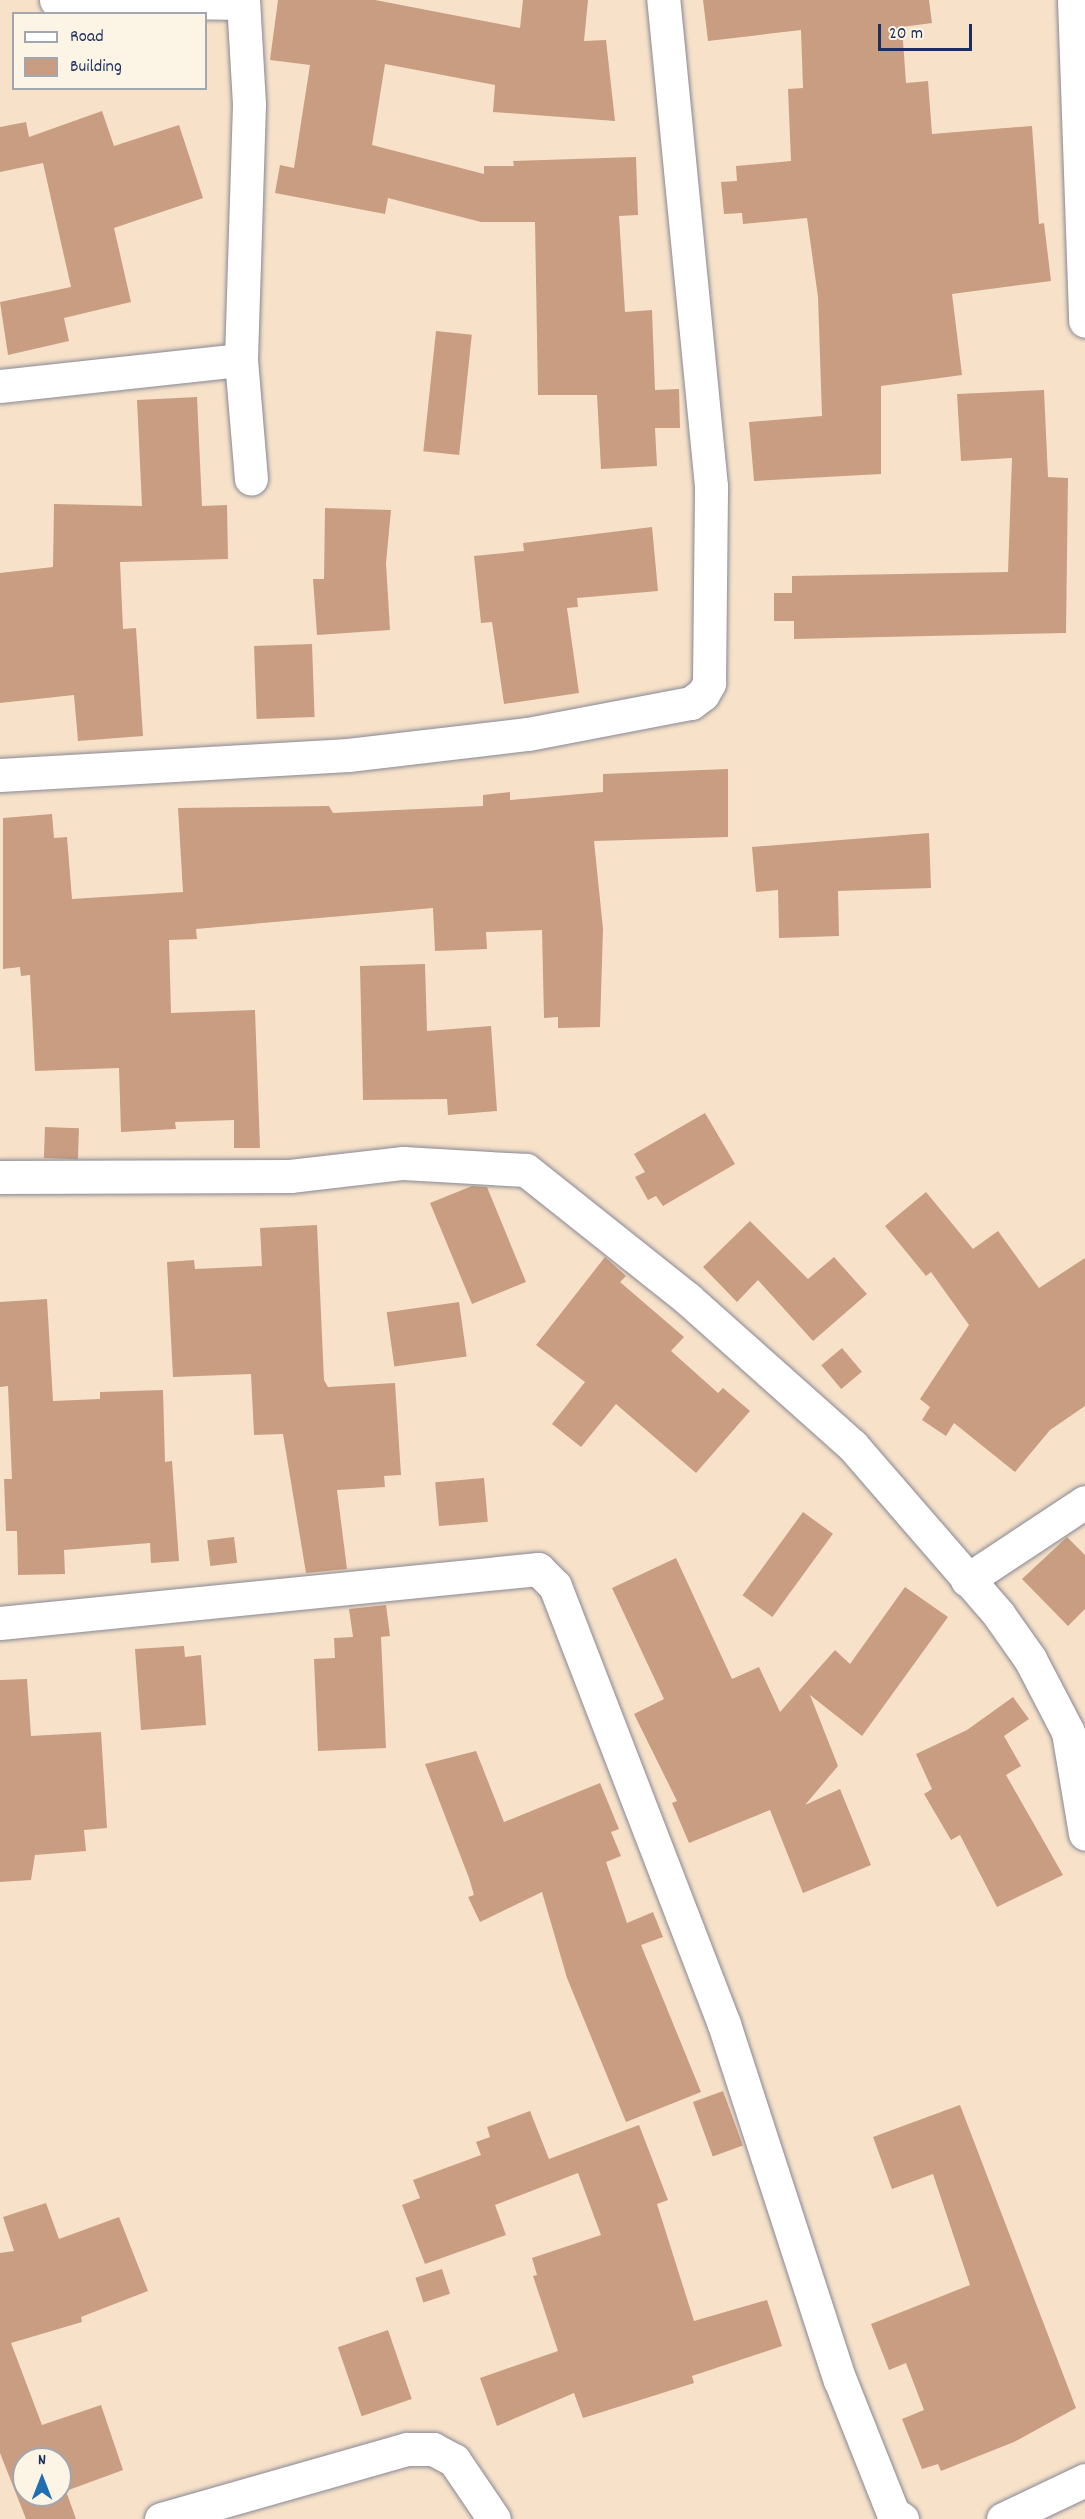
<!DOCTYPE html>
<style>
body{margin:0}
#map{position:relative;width:1085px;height:2519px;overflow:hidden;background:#f7e2c9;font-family:Dekko,sans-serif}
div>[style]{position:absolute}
.building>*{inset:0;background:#c99d81;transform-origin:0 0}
.roads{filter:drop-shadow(0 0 2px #898894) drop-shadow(0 0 2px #898894)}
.minor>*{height:33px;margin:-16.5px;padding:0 16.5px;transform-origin:16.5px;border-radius:16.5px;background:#fff}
span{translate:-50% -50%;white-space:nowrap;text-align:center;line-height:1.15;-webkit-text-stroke:4.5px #fcf5e5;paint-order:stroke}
.legend{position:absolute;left:12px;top:12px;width:195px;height:78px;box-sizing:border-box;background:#fcf5e5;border:2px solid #a2a6af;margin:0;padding:8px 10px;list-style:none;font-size:18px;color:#1b2f5e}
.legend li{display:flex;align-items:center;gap:12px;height:30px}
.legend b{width:30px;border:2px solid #a2a6af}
.north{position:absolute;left:12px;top:2447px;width:60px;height:60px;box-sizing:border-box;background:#fcf5e5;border:2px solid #a2a6af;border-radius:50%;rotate:0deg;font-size:16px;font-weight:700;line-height:24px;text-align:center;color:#1b2f5e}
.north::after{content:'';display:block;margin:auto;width:21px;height:27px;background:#1f6fb2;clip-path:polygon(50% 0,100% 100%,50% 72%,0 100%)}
.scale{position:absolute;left:878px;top:24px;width:94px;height:27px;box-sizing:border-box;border:3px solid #1b2f5e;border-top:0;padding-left:8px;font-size:18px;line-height:21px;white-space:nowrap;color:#1b2f5e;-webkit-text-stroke:4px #fcf5e5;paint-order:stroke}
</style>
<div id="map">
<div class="building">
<div style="clip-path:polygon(278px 0,375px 0,520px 28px,523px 0,588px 0,584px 41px,606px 40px,615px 121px,493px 112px,495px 85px,385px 64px,372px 145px,484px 174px,484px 166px,514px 166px,513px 161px,636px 157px,638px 215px,619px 216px,625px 312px,652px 310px,655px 390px,679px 389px,680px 428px,655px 428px,657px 466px,601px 469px,597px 395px,538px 395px,535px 222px,481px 222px,388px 198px,385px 214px,275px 193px,280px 165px,294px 168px,310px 65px,270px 60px)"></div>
<div style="clip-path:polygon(703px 0,929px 0,932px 23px,902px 27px,906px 83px,928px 81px,932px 134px,1032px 126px,1039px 224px,1044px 223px,1051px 281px,952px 294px,962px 375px,881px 386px,881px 474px,754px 481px,749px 422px,822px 416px,818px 297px,807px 218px,743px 224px,742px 213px,724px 214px,721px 182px,737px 181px,736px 166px,791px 161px,788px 89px,803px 88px,801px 30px,708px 41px)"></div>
<div style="clip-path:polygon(102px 111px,114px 146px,179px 125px,203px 198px,114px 228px,131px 302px,64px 318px,69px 341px,8px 355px,0 302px,71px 287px,43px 163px,0 172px,0 127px,26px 122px,29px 137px)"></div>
<div style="left:436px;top:331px;width:36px;height:121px;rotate:6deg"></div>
<div style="clip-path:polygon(1044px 390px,1048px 477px,1068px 478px,1066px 633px,794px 639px,794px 621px,774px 621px,774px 593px,792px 593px,792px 576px,1008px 572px,1012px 458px,961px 461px,957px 394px)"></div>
<div style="clip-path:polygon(197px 397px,202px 506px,227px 505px,228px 559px,120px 562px,123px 629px,136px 628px,143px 736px,78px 741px,74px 695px,0 703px,0 573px,53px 567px,54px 504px,142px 506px,137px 400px)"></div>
<div style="clip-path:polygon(325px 508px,391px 510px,386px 563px,390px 630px,317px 635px,313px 579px,324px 579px)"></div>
<div style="clip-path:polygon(652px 527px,658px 591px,577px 598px,578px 607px,567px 608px,579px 693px,504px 704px,492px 622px,481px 623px,474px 556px,524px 551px,523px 543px)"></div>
<div style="left:312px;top:644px;width:73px;height:58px;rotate:88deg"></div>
<div style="clip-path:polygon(728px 769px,728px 837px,594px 841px,603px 929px,600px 1027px,558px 1028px,558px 1017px,544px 1018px,542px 930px,486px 932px,487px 949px,435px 951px,433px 908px,196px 929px,197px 939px,169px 940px,171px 1013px,255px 1010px,260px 1148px,234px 1148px,234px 1120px,175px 1122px,176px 1129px,121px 1132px,119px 1068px,35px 1071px,30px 975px,21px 976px,20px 967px,3px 969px,3px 818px,52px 814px,54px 838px,67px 837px,72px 899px,183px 892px,178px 808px,329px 806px,333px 813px,483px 806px,483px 795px,510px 792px,510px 800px,603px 792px,603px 774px)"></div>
<div style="clip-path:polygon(929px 833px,931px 888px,838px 891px,839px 936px,779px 938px,778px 890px,756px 892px,752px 847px)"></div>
<div style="clip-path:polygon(425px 964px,427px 1031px,491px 1026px,497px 1111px,448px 1115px,447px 1099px,363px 1100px,360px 966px)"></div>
<div style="clip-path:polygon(705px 1113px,735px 1164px,663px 1206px,656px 1196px,648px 1200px,635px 1177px,645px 1172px,634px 1154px)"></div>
<div style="left:45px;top:1127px;width:34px;height:31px;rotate:2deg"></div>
<div style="clip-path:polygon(472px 1186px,487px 1187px,526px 1282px,472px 1304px,430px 1203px)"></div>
<div style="clip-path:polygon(926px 1192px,973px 1249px,998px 1231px,1039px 1288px,1085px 1258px,1085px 1406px,1050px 1430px,1015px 1472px,954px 1423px,946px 1436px,922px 1420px,930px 1407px,920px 1399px,969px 1325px,931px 1272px,926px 1276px,885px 1226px)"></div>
<div style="clip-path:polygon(750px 1221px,808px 1279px,834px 1257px,867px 1294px,813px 1341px,758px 1280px,737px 1302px,703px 1267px)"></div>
<div style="clip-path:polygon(317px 1225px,324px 1380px,328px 1387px,395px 1383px,401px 1475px,384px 1476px,385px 1487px,337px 1490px,347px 1569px,306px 1573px,283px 1434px,254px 1435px,251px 1374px,173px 1377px,167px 1262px,194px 1260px,195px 1269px,262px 1266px,260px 1228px)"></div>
<div style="clip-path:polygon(605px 1257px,626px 1276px,620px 1282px,684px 1337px,671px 1351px,718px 1393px,723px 1388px,750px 1411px,696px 1473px,616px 1404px,581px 1447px,552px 1424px,585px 1382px,536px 1345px)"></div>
<div style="clip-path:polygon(47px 1299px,53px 1401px,100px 1399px,100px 1392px,163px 1390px,165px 1462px,172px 1461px,179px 1561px,151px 1563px,150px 1543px,64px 1550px,65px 1574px,18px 1575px,17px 1531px,6px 1531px,4px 1479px,12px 1479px,8px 1386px,0 1387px,0 1302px)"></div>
<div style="left:459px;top:1302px;width:55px;height:73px;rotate:82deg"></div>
<div style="left:842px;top:1348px;width:31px;height:27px;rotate:50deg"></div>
<div style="left:484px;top:1478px;width:44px;height:49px;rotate:85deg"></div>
<div style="left:803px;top:1512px;width:37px;height:103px;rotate:36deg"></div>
<div style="left:234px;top:1537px;width:26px;height:27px;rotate:83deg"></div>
<div style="clip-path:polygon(1067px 1537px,1085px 1555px,1085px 1609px,1068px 1626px,1022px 1579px)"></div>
<div style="clip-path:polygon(676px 1558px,732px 1679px,759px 1667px,780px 1712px,835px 1650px,850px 1664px,905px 1587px,948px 1617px,862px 1736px,810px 1695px,838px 1766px,805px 1805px,840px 1789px,871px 1865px,803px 1893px,770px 1810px,689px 1843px,672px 1803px,677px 1801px,634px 1714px,664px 1699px,612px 1588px)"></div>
<div style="clip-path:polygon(386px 1605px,390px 1636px,381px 1637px,386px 1748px,318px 1751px,314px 1659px,335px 1658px,334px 1638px,353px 1637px,349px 1609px)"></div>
<div style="clip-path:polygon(184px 1646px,185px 1657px,201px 1655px,206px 1725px,141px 1730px,135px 1649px)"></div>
<div style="clip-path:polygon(27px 1679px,31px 1736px,101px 1732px,107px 1828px,84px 1830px,86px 1851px,35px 1855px,31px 1880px,0 1882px,0 1680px)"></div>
<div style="clip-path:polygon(1013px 1697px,1029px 1719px,1004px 1736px,1021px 1766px,1006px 1775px,1063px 1875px,997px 1907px,960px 1835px,951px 1840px,924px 1794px,932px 1789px,916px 1754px,967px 1730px)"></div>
<div style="clip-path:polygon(476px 1751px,504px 1822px,600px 1783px,619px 1829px,611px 1832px,621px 1856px,606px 1862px,627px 1923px,653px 1912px,663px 1937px,641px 1945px,701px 2092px,626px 2122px,567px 1978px,542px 1892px,480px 1922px,468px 1897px,474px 1895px,469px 1878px,425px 1764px)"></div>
<div style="left:723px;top:2091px;width:58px;height:32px;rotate:70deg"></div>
<div style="clip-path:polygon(960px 2105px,1076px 2408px,1014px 2442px,941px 2471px,938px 2464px,922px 2469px,902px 2419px,924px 2410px,906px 2363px,889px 2370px,871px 2324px,970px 2285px,933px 2174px,892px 2189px,873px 2137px)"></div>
<div style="clip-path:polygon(530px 2111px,549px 2159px,639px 2125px,668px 2200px,657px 2204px,694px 2321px,767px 2300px,782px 2346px,692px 2376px,694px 2383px,583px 2418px,574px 2393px,497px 2426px,480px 2378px,558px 2351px,533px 2276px,537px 2275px,532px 2258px,601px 2235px,578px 2173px,495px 2205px,506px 2235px,425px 2264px,402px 2205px,420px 2198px,413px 2180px,481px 2155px,476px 2142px,490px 2137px,487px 2127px)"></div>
<div style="clip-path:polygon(evenodd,46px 2203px,59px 2239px,119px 2217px,148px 2291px,81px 2317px,82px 2322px,11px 2343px,42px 2425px,101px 2405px,123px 2470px,66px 2491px,76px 2519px,26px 2519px,0 2453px,0 2253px,14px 2251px,3px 2217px,46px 2203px,24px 2459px,60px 2459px,60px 2495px,24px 2495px,24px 2459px)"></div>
<div style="left:442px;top:2269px;width:26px;height:28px;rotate:72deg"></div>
<div style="left:388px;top:2330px;width:73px;height:53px;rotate:71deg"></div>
</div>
<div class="roads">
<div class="minor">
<div style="left:56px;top:0;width:186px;rotate:0.9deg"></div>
<div style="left:243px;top:0;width:104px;rotate:86.7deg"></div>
<div style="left:249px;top:104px;width:256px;rotate:91.8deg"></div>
<div style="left:241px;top:360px;width:119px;rotate:85.2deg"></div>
<div style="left:1074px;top:0;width:321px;rotate:88deg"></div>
<div style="left:0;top:386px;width:242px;rotate:-6.2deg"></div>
<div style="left:0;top:775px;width:349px;rotate:-3.3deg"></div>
<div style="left:348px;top:755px;width:181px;rotate:-6.7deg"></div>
<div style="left:528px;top:734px;width:166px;rotate:-10.8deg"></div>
<div style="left:691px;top:703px;width:15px;rotate:-37deg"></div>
<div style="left:703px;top:694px;width:13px;rotate:-61deg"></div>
<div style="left:709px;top:683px;width:197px;rotate:-89.4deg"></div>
<div style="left:711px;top:486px;width:488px;rotate:-95.6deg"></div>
<div style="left:0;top:1177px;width:290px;rotate:-0.2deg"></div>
<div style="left:290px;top:1176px;width:114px;rotate:-6.6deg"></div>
<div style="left:403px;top:1163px;width:123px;rotate:3.3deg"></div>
<div style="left:526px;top:1170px;width:207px;rotate:38.5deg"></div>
<div style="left:688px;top:1299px;width:220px;rotate:41.7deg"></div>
<div style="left:852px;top:1445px;width:225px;rotate:49.1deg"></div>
<div style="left:999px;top:1615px;width:54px;rotate:54.8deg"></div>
<div style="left:1030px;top:1659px;width:82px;rotate:62.5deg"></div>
<div style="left:1068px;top:1732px;width:103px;rotate:80.5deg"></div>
<div style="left:967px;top:1580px;width:141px;rotate:-33.5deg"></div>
<div style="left:0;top:1623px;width:541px;rotate:-5.73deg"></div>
<div style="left:538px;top:1569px;width:24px;rotate:45deg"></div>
<div style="left:555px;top:1586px;width:469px;rotate:68.9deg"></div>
<div style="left:724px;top:2024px;width:374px;rotate:72deg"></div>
<div style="left:840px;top:2380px;width:143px;rotate:68.3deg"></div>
<div style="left:893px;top:2513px;width:11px;rotate:34deg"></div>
<div style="left:161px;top:2519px;width:256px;rotate:-15.9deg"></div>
<div style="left:407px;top:2449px;width:26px"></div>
<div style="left:433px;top:2449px;width:24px;rotate:28deg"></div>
<div style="left:454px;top:2460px;width:71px;rotate:55.9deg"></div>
<div style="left:1003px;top:2519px;width:91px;rotate:-25.4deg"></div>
</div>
</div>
<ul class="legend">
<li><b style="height:8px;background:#fff"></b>Road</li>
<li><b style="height:16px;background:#c99d81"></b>Building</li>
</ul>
<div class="north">N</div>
<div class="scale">20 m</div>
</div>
